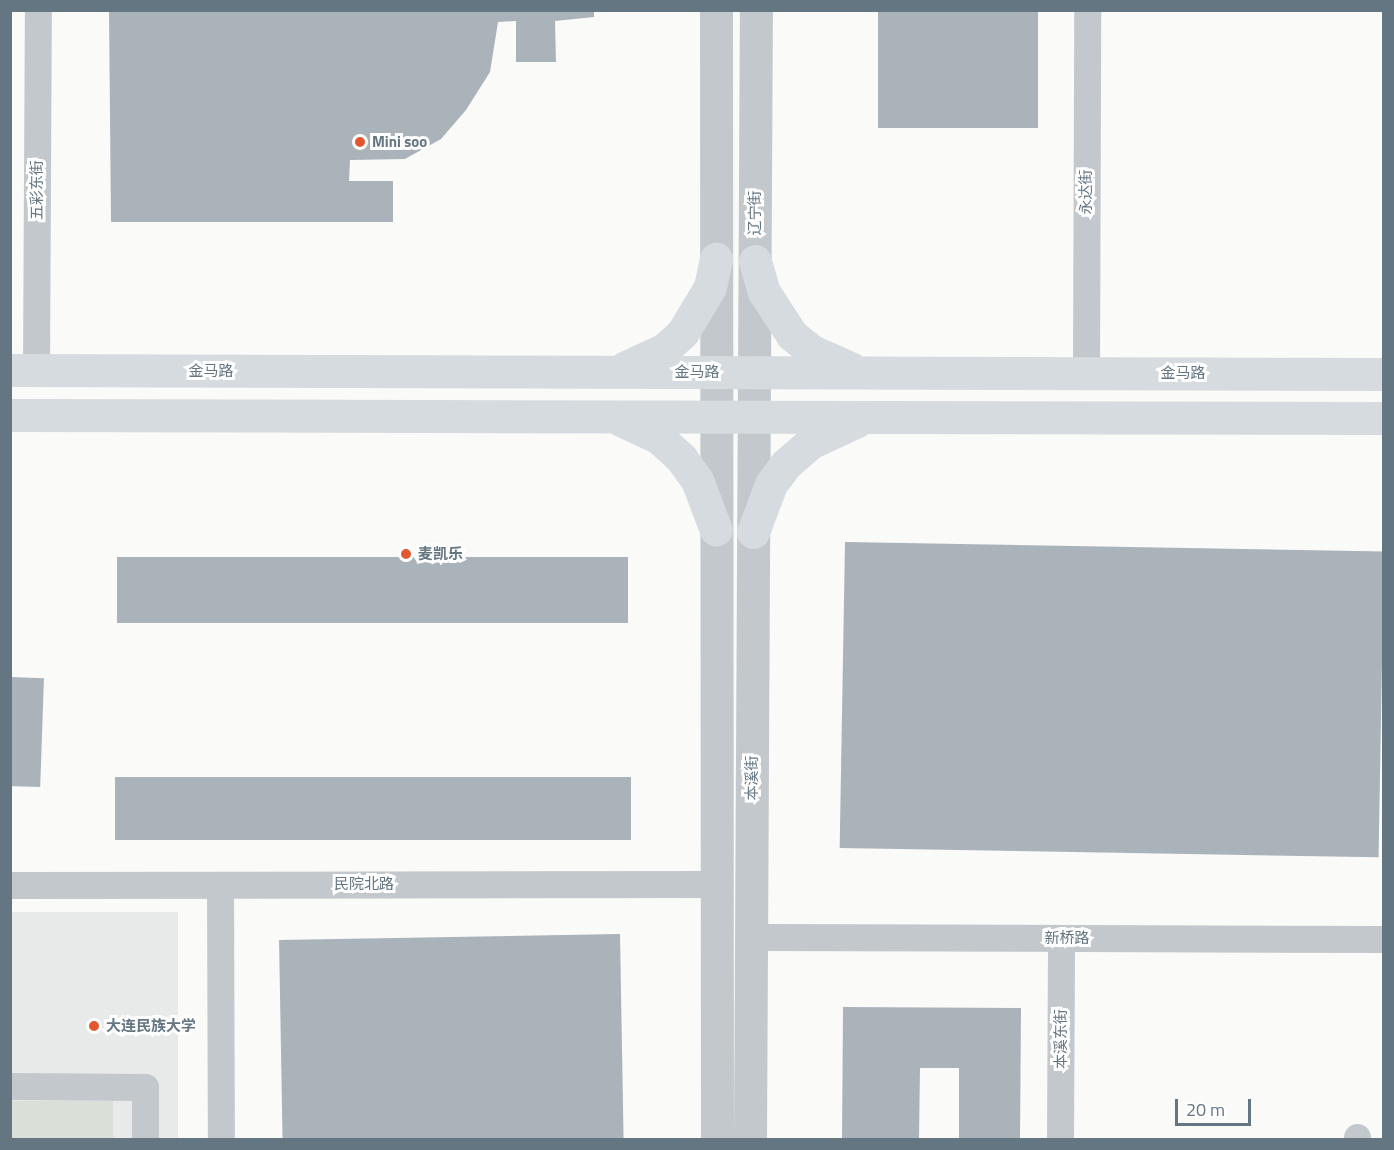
<!DOCTYPE html>
<meta charset="utf-8">
<style>
body{margin:0}
#map{position:relative;width:1394px;height:1150px;overflow:hidden;background:#fafaf8;font-family:"Titillium Web","Noto Sans SC",sans-serif}
div>[style]{position:absolute}
.built>*{inset:0;background:#e8e9e9;transform-origin:0 0}
.green>*{inset:0;background:#dadfd7;transform-origin:0 0}
.building>*{inset:0;background:#aab3b9;transform-origin:0 0}
.minor>*{height:27px;margin:-13.5px;padding:0 13.5px;transform-origin:13.5px;border-radius:13.5px;background:#c3c8cc}
.tertiary>*{height:33px;margin:-16.5px;padding:0 16.5px;transform-origin:16.5px;border-radius:16.5px;background:#c3c8cc}
.secondary>*{height:33px;margin:-16.5px;padding:0 16.5px;transform-origin:16.5px;border-radius:16.5px;background:#d6dbdf}
.dots>*{width:16px;height:16px;translate:-50% -50%;box-sizing:border-box;border:3px solid #fff;border-radius:50%}
span{translate:-50% -50%;white-space:nowrap;text-align:center;line-height:1.15;-webkit-text-stroke:6px #fff;paint-order:stroke}
.poi-label{font-size:15px;color:#657683;font-weight:700}
.left{translate:0 -50%;text-align:left}
.street-label{font-size:15px;color:#657683}
.frame{position:absolute;inset:0;border:12px solid #657683;pointer-events:none}
.scale{position:absolute;left:1175px;top:1099px;width:76px;height:27px;box-sizing:border-box;border:3px solid #657683;border-top:0;padding-left:8px;font-size:18px;line-height:21px;white-space:nowrap;color:#657683;-webkit-text-stroke:4px #fff;paint-order:stroke}
</style>
<div id="map">
<div class="built">
<div style="left:178px;top:912px;width:227px;height:168px;rotate:90deg"></div>
</div>
<div class="green">
<div style="left:11px;top:1101px;width:102px;height:38px"></div>
</div>
<div class="building">
<div style="clip-path:polygon(109px 10px,594px 10px,594px 17px,555px 21px,556px 62px,516px 62px,516px 21px,498px 22px,490px 72px,466px 110px,441px 139px,405px 159px,350px 160px,349px 181px,393px 181px,393px 222px,111px 222px)"></div>
<div style="left:878px;top:10px;width:160px;height:118px"></div>
<div style="left:845px;top:542px;width:539px;height:306px;rotate:1deg"></div>
<div style="left:117px;top:557px;width:511px;height:66px"></div>
<div style="left:10px;top:677px;width:34px;height:109px;rotate:2deg"></div>
<div style="left:115px;top:777px;width:516px;height:63px"></div>
<div style="left:620px;top:934px;width:206px;height:341px;rotate:89deg"></div>
<div style="clip-path:polygon(843px 1007px,1021px 1008px,1020px 1140px,959px 1140px,959px 1068px,920px 1068px,919px 1140px,842px 1140px)"></div>
</div>
<div class="minor">
<div style="left:36px;top:370px;width:360px;rotate:-89.7deg"></div>
<div style="left:1086px;top:373px;width:363px;rotate:-89.8deg"></div>
<div style="left:10px;top:885px;width:707px;rotate:-0.08deg"></div>
<div style="left:220px;top:885px;width:255px;rotate:89.8deg"></div>
<div style="left:751px;top:937px;width:633px;rotate:0.18deg"></div>
<div style="left:10px;top:1086px;width:135px;rotate:0.4deg"></div>
<div style="left:145px;top:1087px;width:53px;rotate:90deg"></div>
<div style="left:1060px;top:1140px;width:202px;rotate:-89.7deg"></div>
<div style="left:1357px;top:1140px;width:3px;rotate:-90deg"></div>
</div>
<div class="tertiary">
<div style="left:716px;top:10px;width:1130px;rotate:89.95deg"></div>
<div style="left:750px;top:1140px;width:1130px;rotate:-89.7deg"></div>
</div>
<div class="secondary">
<div style="left:755px;top:261px;width:32px;rotate:74deg"></div>
<div style="left:764px;top:292px;width:51px;rotate:56.9deg"></div>
<div style="left:792px;top:335px;width:26px;rotate:39deg"></div>
<div style="left:812px;top:351px;width:42px;rotate:24.1deg"></div>
<div style="left:624px;top:368px;width:45px;rotate:-24.9deg"></div>
<div style="left:665px;top:349px;width:25px;rotate:-43deg"></div>
<div style="left:683px;top:332px;width:52px;rotate:-59deg"></div>
<div style="left:710px;top:287px;width:29px;rotate:-78deg"></div>
<div style="left:10px;top:370px;width:1374px;rotate:0.17deg"></div>
<div style="left:10px;top:415px;width:1374px;rotate:0.13deg"></div>
<div style="left:621px;top:420px;width:42px;rotate:25.3deg"></div>
<div style="left:659px;top:438px;width:30px;rotate:42deg"></div>
<div style="left:681px;top:458px;width:27px;rotate:54deg"></div>
<div style="left:697px;top:480px;width:53px;rotate:69.2deg"></div>
<div style="left:753px;top:532px;width:51px;rotate:-69.4deg"></div>
<div style="left:771px;top:484px;width:25px;rotate:-53deg"></div>
<div style="left:786px;top:464px;width:32px;rotate:-41deg"></div>
<div style="left:810px;top:443px;width:52px;rotate:-25.1deg"></div>
</div>
<div class="dots">
<div style="left:360px;top:142px;background:#e4572e"></div>
<div style="left:406px;top:554px;background:#e4572e"></div>
<div style="left:94px;top:1026px;background:#e4572e"></div>
</div>
<div class="poi-label">
<span class="left" style="left:372px;top:142px">Mini soo</span>
<span class="left" style="left:418px;top:554px">麦凯乐</span>
<span class="left" style="left:106px;top:1026px">大连民族大学</span>
</div>
<div class="street-label">
<span style="left:37px;top:190px;rotate:-90deg">五彩东街</span>
<span style="left:1086px;top:192px;rotate:-90deg">永达街</span>
<span style="left:755px;top:213px;rotate:-90deg">辽宁街</span>
<span style="left:211px;top:371px">金马路</span>
<span style="left:697px;top:372px">金马路</span>
<span style="left:1183px;top:373px">金马路</span>
<span style="left:752px;top:778px;rotate:-90deg">本溪街</span>
<span style="left:364px;top:884px">民院北路</span>
<span style="left:1067px;top:938px">新桥路</span>
<span style="left:1061px;top:1039px;rotate:-90deg">本溪东街</span>
</div>
<div class="frame"></div>
<div class="scale">20 m</div>
</div>
